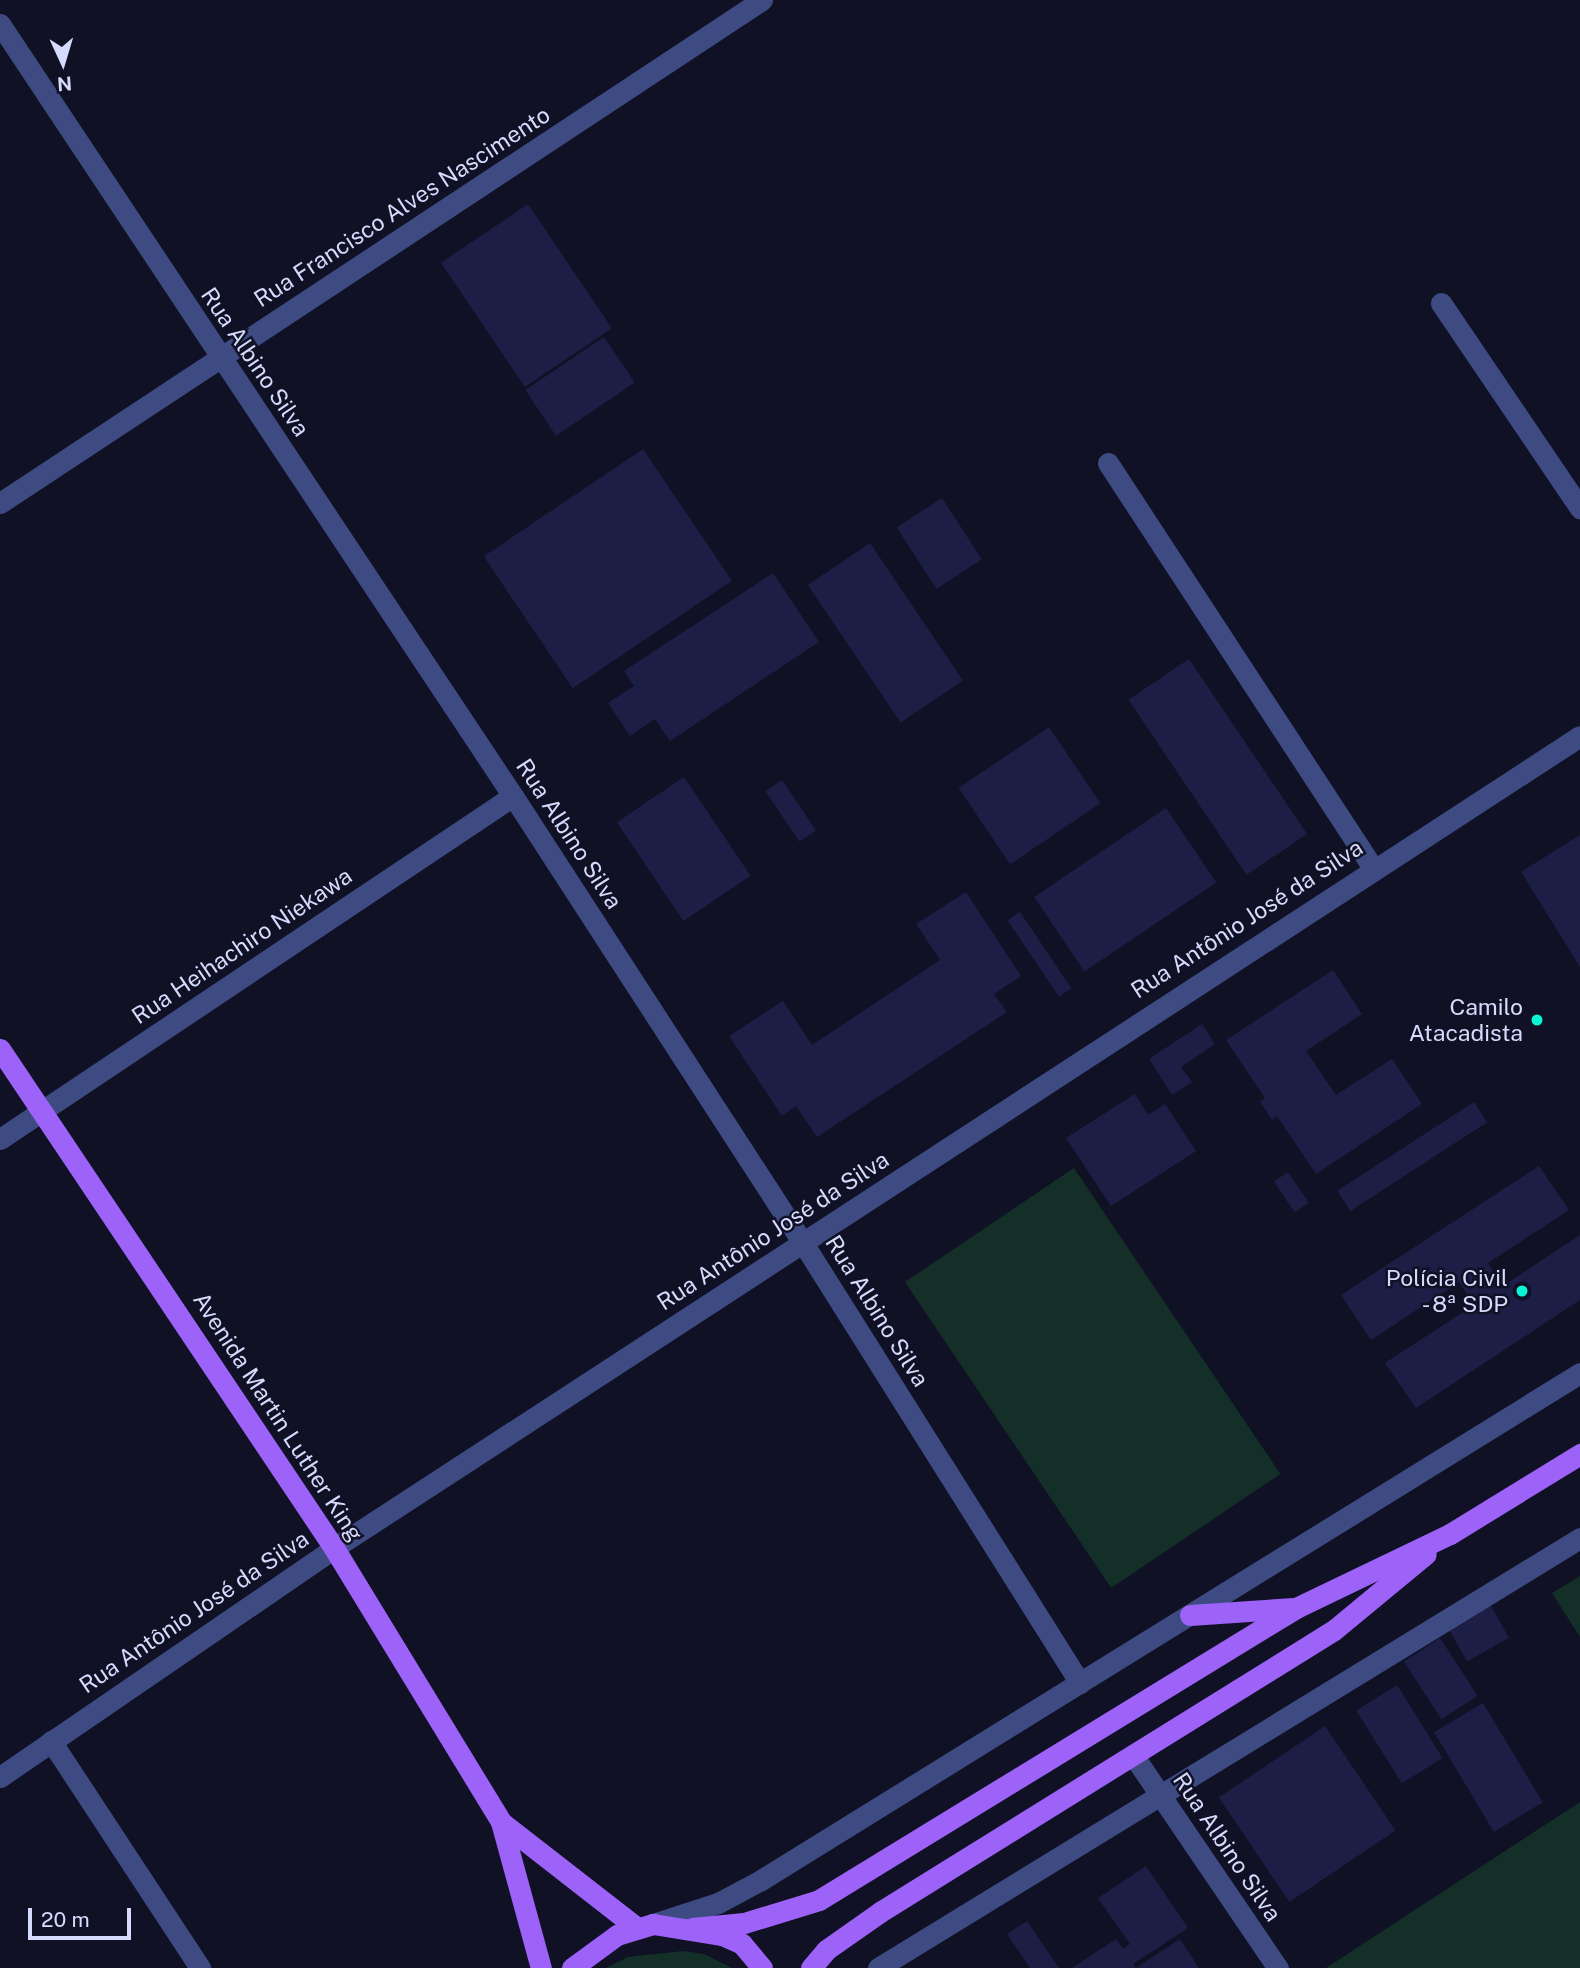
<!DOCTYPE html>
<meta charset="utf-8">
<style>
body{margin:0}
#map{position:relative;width:1580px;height:1968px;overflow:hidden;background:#101125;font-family:"Public Sans",sans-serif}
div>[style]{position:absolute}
.green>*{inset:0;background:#132f27;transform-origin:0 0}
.building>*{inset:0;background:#1d1e45;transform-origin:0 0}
.minor>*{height:21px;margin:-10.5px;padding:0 10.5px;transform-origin:10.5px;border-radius:10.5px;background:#3d4b82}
.major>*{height:21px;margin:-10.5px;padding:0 10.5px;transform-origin:10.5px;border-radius:10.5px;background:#9d62f8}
.dots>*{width:19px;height:19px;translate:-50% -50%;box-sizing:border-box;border:4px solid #101125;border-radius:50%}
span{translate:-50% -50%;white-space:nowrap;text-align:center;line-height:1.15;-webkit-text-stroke:5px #101125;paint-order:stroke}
.street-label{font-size:23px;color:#d6dafd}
.poi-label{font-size:23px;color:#d6dafd}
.right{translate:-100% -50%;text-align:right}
.north{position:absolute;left:28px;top:28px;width:70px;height:70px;-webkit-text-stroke:5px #101125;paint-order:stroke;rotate:176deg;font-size:19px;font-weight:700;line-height:28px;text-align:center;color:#d6dafd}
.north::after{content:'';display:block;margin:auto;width:24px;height:32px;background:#d6dafd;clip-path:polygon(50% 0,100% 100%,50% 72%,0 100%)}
.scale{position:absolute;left:28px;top:1908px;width:103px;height:32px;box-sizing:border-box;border:4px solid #d6dafd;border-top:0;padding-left:9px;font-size:21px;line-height:24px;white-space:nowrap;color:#d6dafd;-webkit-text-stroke:5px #101125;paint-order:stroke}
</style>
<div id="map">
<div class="green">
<div style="left:1074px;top:1168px;width:369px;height:204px;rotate:56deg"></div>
<div style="clip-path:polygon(1580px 1576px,1580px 1637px,1552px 1593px)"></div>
<div style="clip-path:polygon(1580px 1802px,1580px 1968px,1326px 1968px)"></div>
<div style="clip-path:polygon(683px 1951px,704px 1954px,732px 1968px,606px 1968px,628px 1957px)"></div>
</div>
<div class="building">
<div style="left:528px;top:204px;width:150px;height:105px;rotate:56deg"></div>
<div style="left:604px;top:337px;width:55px;height:95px;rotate:56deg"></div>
<div style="left:643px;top:449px;width:159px;height:192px;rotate:56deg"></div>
<div style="left:942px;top:498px;width:73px;height:54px;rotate:57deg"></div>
<div style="left:870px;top:543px;width:166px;height:75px;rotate:56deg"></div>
<div style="clip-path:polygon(773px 573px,819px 642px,670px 741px,655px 719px,630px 736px,608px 703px,634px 686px,624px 671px)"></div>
<div style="left:1189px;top:659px;width:211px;height:73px;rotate:56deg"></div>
<div style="left:1049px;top:727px;width:92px;height:109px;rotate:56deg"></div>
<div style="left:684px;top:777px;width:119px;height:81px;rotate:56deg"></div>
<div style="left:782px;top:780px;width:61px;height:20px;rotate:56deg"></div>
<div style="left:1166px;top:808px;width:90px;height:159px;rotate:56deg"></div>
<div style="clip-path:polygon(1580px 835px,1580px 967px,1521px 872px)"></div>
<div style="clip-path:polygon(966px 892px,1021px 976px,994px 994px,1007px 1012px,817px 1137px,796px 1106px,782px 1116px,729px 1036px,783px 1001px,812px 1045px,940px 960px,916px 924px)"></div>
<div style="left:1020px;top:912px;width:92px;height:15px;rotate:56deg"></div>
<div style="clip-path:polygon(1333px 970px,1362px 1014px,1306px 1051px,1336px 1095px,1392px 1059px,1422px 1104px,1316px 1174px,1277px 1116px,1272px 1120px,1260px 1102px,1265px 1098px,1226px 1040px)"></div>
<div style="clip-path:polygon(1202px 1024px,1215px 1044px,1181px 1067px,1192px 1082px,1172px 1095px,1149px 1059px)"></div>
<div style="clip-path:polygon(1135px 1094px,1148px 1115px,1165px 1104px,1196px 1151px,1111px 1206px,1066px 1138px)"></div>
<div style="left:1474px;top:1102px;width:24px;height:163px;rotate:57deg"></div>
<div style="clip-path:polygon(1539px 1166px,1569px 1210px,1488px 1263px,1503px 1286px,1580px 1235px,1580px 1300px,1416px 1408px,1385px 1363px,1474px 1305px,1459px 1282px,1371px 1340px,1341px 1295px)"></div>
<div style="left:1288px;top:1172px;width:37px;height:17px;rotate:56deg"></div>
<div style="left:1490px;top:1604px;width:39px;height:48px;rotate:61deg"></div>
<div style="left:1440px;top:1638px;width:69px;height:43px;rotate:57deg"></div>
<div style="left:1397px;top:1685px;width:86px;height:48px;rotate:58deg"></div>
<div style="left:1483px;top:1703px;width:116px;height:57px;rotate:59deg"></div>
<div style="left:1325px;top:1726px;width:126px;height:128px;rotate:56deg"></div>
<div style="clip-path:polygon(1146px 1866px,1188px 1928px,1133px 1964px,1136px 1968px,1072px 1968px,1116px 1939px,1123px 1949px,1130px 1944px,1098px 1898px)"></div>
<div style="clip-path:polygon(1027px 1921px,1059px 1968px,1030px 1968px,1007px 1934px)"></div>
<div style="clip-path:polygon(1180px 1939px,1199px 1968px,1136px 1968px)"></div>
</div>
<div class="minor">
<div style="left:0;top:24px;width:927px;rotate:56.4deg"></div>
<div style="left:513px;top:796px;width:533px;rotate:57.03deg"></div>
<div style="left:803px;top:1243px;width:520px;rotate:57.81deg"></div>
<div style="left:1441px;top:303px;width:248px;rotate:55.9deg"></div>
<div style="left:1108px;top:463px;width:484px;rotate:56.8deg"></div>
<div style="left:0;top:503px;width:913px;rotate:-33.43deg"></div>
<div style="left:0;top:1139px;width:617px;rotate:-33.77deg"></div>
<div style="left:51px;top:1741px;width:272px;rotate:56.7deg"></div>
<div style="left:1133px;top:1755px;width:258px;rotate:55.8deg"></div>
<div style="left:0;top:1777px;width:405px;rotate:-34.4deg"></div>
<div style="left:334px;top:1548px;width:1487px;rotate:-33.09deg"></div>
<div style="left:653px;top:1924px;width:68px;rotate:-17.9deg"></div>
<div style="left:718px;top:1903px;width:49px;rotate:-28.1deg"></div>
<div style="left:761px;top:1880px;width:963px;rotate:-31.76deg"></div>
<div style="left:878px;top:1968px;width:823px;rotate:-31.49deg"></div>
</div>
<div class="major">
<div style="left:0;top:1049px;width:600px;rotate:56.2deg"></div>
<div style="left:334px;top:1548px;width:321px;rotate:58.6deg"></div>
<div style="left:501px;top:1822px;width:151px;rotate:74.7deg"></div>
<div style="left:1190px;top:1615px;width:104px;rotate:-3.9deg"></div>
<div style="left:501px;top:1822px;width:172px;rotate:37.9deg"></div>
<div style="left:692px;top:1928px;width:52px;rotate:-5.5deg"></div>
<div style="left:744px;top:1923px;width:78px;rotate:-17deg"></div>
<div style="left:819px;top:1900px;width:559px;rotate:-31.47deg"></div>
<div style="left:1296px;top:1608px;width:171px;rotate:-25.7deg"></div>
<div style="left:1450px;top:1534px;width:153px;rotate:-31.6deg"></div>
<div style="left:572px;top:1968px;width:56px;rotate:-36.3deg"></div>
<div style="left:617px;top:1935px;width:38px;rotate:-17deg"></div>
<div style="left:653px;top:1924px;width:70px;rotate:9.1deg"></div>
<div style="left:722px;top:1935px;width:22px;rotate:24deg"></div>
<div style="left:742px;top:1944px;width:31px;rotate:50deg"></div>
<div style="left:811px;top:1968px;width:23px;rotate:-50deg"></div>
<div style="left:826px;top:1950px;width:66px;rotate:-35.1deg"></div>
<div style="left:880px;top:1912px;width:534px;rotate:-31.85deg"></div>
<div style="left:1334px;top:1630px;width:119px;rotate:-39.6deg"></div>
</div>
<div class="dots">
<div style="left:1537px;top:1020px;background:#0bf4d5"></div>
<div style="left:1522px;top:1291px;background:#0bf4d5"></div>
</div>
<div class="street-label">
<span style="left:402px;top:207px;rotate:-33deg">Rua Francisco Alves Nascimento</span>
<span style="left:255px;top:362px;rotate:56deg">Rua Albino Silva</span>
<span style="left:569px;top:834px;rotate:57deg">Rua Albino Silva</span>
<span style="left:1247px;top:919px;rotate:-33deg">Rua Antônio José da Silva</span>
<span style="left:242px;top:946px;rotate:-34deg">Rua Heihachiro Niekawa</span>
<span style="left:773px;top:1231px;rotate:-33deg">Rua Antônio José da Silva</span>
<span style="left:877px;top:1311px;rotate:58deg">Rua Albino Silva</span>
<span style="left:278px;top:1417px;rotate:57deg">Avenida Martin Luther King</span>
<span style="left:194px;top:1612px;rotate:-34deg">Rua Antônio José da Silva</span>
<span style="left:1227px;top:1847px;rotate:56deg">Rua Albino Silva</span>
</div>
<div class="poi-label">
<span class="right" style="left:1523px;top:1020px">Camilo<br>Atacadista</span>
<span class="right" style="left:1508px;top:1291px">Polícia Civil<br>- 8ª SDP</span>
</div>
<div class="north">N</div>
<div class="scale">20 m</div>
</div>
